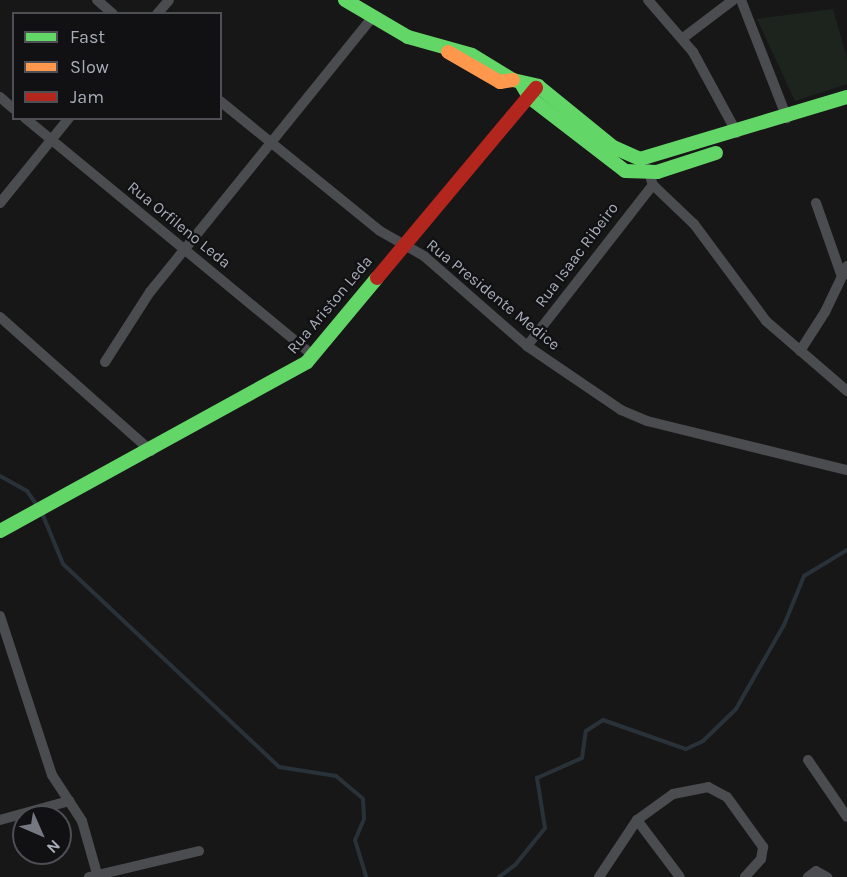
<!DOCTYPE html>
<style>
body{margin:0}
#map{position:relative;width:847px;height:877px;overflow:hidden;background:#171717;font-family:Karla,sans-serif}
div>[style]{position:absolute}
.green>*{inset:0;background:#1d241e}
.stream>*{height:4px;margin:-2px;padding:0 2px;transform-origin:2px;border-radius:2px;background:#2a3239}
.street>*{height:10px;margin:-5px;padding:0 5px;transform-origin:5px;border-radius:5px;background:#4b4c50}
.fast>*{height:14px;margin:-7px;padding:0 7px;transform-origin:7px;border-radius:7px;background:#63d668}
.slow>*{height:14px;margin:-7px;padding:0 7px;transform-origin:7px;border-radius:7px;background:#ff974d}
.jam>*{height:14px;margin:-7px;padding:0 7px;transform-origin:7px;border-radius:7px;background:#b3261e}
span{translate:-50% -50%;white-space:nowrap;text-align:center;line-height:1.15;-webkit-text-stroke:4.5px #111113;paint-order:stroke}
.street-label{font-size:16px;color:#a8adb8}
.legend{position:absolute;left:12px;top:12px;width:210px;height:108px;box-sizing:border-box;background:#111113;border:2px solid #4d4f55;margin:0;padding:8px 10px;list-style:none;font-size:18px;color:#a8adb8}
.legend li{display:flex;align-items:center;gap:12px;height:30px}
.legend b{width:30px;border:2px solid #4d4f55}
.north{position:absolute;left:12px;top:805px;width:60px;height:60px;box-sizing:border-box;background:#111113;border:2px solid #4d4f55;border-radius:50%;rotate:135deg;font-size:16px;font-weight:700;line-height:24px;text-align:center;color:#a8adb8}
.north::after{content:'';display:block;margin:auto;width:21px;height:27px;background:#757880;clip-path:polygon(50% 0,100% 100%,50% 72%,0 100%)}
</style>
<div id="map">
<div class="green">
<div style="clip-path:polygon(833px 9px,847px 58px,847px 84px,795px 101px,757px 19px)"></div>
</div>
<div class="stream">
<div style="left:0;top:476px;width:31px;rotate:29deg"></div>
<div style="left:27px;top:491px;width:19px;rotate:55deg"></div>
<div style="left:42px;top:513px;width:55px;rotate:67.6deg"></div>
<div style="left:63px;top:564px;width:296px;rotate:43.2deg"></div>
<div style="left:279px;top:767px;width:58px;rotate:9deg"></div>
<div style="left:336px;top:776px;width:35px;rotate:40deg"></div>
<div style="left:363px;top:799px;width:20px;rotate:87deg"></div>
<div style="left:364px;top:819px;width:23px;rotate:113deg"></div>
<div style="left:355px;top:840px;width:39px;rotate:73deg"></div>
<div style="left:499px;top:877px;width:21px;rotate:-37deg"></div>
<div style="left:516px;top:864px;width:46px;rotate:-51.1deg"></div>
<div style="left:545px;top:828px;width:51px;rotate:-99.1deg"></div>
<div style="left:537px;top:778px;width:49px;rotate:-24deg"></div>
<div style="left:582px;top:758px;width:27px;rotate:-82deg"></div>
<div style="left:586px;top:731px;width:20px;rotate:-33deg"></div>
<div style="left:603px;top:720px;width:88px;rotate:19.3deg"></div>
<div style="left:686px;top:749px;width:19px;rotate:-25deg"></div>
<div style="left:703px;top:741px;width:46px;rotate:-44.1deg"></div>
<div style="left:736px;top:709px;width:97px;rotate:-60.3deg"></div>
<div style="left:784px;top:625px;width:53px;rotate:-67.8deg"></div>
<div style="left:804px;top:576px;width:50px;rotate:-31.2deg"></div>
</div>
<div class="street">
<div style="left:97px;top:0;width:21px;rotate:41deg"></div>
<div style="left:648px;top:0;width:69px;rotate:49.1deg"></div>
<div style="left:693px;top:52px;width:92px;rotate:61.5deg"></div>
<div style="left:741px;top:0;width:127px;rotate:68.7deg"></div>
<div style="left:157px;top:14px;width:18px;rotate:-49deg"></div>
<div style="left:683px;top:38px;width:63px;rotate:-37.2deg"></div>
<div style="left:0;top:97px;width:18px;rotate:41deg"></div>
<div style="left:220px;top:101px;width:206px;rotate:39.1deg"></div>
<div style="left:380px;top:231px;width:51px;rotate:29.6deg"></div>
<div style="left:424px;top:256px;width:137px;rotate:41.1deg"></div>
<div style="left:527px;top:346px;width:114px;rotate:34.2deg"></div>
<div style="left:621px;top:410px;width:28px;rotate:23deg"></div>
<div style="left:647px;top:421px;width:206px;rotate:13.8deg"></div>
<div style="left:25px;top:118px;width:373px;rotate:39.5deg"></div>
<div style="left:648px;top:169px;width:17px;rotate:73deg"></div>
<div style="left:653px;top:185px;width:57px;rotate:43.6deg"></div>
<div style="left:694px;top:224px;width:121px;rotate:53.4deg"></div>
<div style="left:766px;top:321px;width:107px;rotate:40.8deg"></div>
<div style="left:0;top:203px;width:109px;rotate:-50.9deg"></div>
<div style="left:816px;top:203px;width:78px;rotate:70.6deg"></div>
<div style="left:0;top:317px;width:202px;rotate:41.6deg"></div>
<div style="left:527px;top:346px;width:204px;rotate:-52deg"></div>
<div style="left:800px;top:351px;width:46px;rotate:-57.3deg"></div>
<div style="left:825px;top:312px;width:51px;rotate:-64.4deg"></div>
<div style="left:105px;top:362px;width:83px;rotate:-57.3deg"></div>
<div style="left:150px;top:292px;width:351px;rotate:-51deg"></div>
<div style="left:0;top:616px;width:167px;rotate:71.9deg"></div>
<div style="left:52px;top:775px;width:55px;rotate:56.9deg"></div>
<div style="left:82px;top:821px;width:58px;rotate:74.1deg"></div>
<div style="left:808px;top:760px;width:69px;rotate:55.6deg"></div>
<div style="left:0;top:820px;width:72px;rotate:-15.4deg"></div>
<div style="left:637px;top:820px;width:71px;rotate:53deg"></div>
<div style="left:89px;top:877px;width:113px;rotate:-13.3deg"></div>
<div style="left:599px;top:877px;width:69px;rotate:-56.3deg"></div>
<div style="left:637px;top:820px;width:44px;rotate:-35.8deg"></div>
<div style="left:673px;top:794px;width:36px;rotate:-11deg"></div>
<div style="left:708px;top:787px;width:21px;rotate:28deg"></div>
<div style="left:727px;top:797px;width:62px;rotate:54.2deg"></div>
<div style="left:763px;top:847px;width:12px;rotate:99deg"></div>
<div style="left:761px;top:859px;width:24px;rotate:132deg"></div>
<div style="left:808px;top:877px;width:10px;rotate:-37deg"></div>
<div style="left:816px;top:871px;width:13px;rotate:29deg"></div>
</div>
<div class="fast">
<div style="left:345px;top:0;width:73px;rotate:30.4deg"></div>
<div style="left:408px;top:37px;width:66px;rotate:15.7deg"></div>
<div style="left:472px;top:55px;width:48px;rotate:31.4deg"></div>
<div style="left:513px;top:80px;width:26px;rotate:13deg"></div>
<div style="left:538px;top:86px;width:97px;rotate:39.1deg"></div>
<div style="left:613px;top:147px;width:30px;rotate:24deg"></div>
<div style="left:640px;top:159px;width:216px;rotate:-16.7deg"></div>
<div style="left:521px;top:83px;width:16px;rotate:60deg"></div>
<div style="left:529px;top:97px;width:121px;rotate:37.6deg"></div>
<div style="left:625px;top:171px;width:32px;rotate:2deg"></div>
<div style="left:657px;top:172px;width:62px;rotate:-17.9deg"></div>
<div style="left:0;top:531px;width:350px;rotate:-28.8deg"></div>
<div style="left:307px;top:362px;width:109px;rotate:-50.2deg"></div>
</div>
<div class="slow">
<div style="left:448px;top:52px;width:60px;rotate:30deg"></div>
<div style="left:500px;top:82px;width:13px;rotate:-9deg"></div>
</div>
<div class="jam">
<div style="left:377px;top:278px;width:248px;rotate:-50.1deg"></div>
</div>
<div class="street-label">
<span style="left:179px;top:225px;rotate:39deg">Rua Orfileno Leda</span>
<span style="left:577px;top:255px;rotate:-53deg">Rua Isaac Ribeiro</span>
<span style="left:493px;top:295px;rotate:39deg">Rua Presidente Medice</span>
<span style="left:330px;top:305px;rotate:-50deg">Rua Ariston Leda</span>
</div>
<ul class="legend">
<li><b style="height:8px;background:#63d668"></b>Fast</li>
<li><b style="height:8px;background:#ff974d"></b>Slow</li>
<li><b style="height:8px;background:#b3261e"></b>Jam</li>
</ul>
<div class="north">N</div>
</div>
